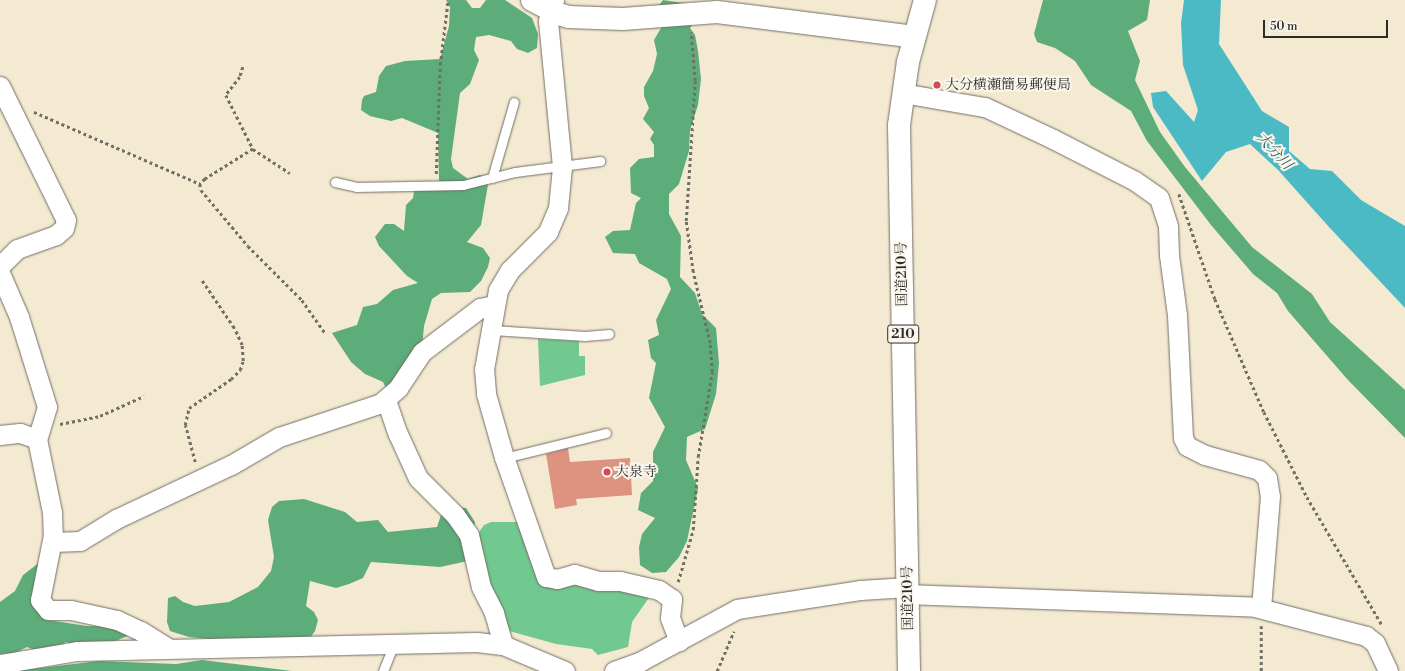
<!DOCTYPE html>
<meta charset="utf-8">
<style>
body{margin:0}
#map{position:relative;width:1405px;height:671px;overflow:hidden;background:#f4e9d1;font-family:"Libre Bodoni","Noto Serif JP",serif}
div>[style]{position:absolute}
.green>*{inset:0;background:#71c98f}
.forest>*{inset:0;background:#5cad7a}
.water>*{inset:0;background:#4cbac5}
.building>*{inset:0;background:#de9280}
.path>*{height:2.5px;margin-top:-1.25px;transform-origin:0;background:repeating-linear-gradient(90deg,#716e65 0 3px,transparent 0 6px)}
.roads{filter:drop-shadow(0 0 1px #716e65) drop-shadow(0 0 1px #716e65)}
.lane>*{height:9px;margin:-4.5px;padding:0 4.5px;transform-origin:4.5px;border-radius:4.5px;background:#fff}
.street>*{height:19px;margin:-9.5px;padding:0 9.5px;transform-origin:9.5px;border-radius:9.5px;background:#fff}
.secondary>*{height:22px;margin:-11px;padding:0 11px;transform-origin:11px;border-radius:11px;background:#fff}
.highway>*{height:22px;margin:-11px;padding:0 11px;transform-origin:11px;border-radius:11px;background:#fff}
.dots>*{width:11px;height:11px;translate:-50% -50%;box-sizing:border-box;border:2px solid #fbf7ec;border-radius:50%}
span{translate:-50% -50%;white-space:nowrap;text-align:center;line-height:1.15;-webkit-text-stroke:4px #fbf7ec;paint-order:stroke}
.shield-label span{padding:1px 3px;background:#fbf7ec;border:1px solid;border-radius:3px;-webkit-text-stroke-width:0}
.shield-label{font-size:13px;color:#2b2b2b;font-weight:700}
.poi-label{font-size:14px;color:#2b2b2b}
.left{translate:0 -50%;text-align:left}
.street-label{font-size:14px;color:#2b2b2b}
.water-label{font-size:15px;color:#375d61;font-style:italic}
.scale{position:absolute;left:1263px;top:20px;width:125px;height:18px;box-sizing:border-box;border:2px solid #2b2b2b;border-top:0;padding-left:5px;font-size:12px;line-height:14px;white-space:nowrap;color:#2b2b2b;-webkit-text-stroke:3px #fbf7ec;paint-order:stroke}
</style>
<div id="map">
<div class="green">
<div style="clip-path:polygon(538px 339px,579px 341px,579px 356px,585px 356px,585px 375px,540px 386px)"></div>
<div style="clip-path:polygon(491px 522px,520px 522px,561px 581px,653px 592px,632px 622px,628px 647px,598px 655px,592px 649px,556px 644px,509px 631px,488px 592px,477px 535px,484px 525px)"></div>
</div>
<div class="forest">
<div style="clip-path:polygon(446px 0,466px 0,472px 8px,480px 8px,486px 0,505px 0,532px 18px,538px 34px,537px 48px,528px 53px,517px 49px,511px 41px,489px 35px,476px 37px,474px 50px,479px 60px,470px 84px,460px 93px,451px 159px,453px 168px,468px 179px,480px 175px,489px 179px,481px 225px,467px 242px,483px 248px,490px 258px,488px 267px,481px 281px,470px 292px,441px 293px,432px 299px,424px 326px,422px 348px,389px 394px,383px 382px,365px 374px,351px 362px,332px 333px,357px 325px,363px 307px,377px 304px,393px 290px,418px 283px,407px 276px,379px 246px,375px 237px,385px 224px,394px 224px,404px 231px,406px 205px,413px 198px,415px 186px,439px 181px,438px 133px,402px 118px,391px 121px,370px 116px,361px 110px,362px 100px,364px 96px,376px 92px,379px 76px,386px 66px,405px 61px,440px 59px,449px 26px,450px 7px)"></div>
<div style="clip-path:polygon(663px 0,690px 4px,697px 18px,690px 28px,695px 35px,698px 51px,701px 79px,698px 105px,690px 130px,689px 151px,679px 184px,669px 194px,669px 214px,681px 236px,680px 277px,695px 293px,702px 314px,716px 328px,719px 363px,716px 394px,705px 429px,687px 437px,686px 460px,698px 488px,687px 541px,679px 557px,666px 572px,652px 573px,640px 565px,639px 547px,642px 534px,655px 518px,638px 510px,641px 493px,653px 481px,653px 452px,665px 427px,649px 398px,656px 363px,651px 358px,648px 340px,659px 335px,656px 320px,671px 289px,667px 279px,639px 263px,635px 254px,613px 253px,605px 237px,613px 231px,630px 230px,636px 203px,641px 198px,631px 193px,630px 168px,639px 159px,654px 157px,654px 145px,650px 139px,654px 132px,643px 119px,649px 108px,644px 96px,644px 87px,653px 71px,657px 54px,654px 40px,664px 23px,655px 11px)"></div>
<div style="clip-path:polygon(1043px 0,1150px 0,1147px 20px,1128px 31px,1140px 61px,1135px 80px,1160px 132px,1185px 167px,1252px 247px,1312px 294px,1330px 322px,1405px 390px,1405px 438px,1348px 380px,1288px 311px,1277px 293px,1253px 274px,1211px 225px,1147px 141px,1131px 111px,1091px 85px,1075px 61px,1055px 48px,1037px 42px,1034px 34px)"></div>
<div style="clip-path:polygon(304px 499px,345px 512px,357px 522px,378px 520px,388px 532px,437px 527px,442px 512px,451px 507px,466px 508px,475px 522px,468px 561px,440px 567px,371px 562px,363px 578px,349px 584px,336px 588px,310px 581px,306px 606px,314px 612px,318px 620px,315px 631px,310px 638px,209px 639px,189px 637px,170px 631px,167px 622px,168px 598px,175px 596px,183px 602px,195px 606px,229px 602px,258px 587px,271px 571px,274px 557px,268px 520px,272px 507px,279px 501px)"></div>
<div style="clip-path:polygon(44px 559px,51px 611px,48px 620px,87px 626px,114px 626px,130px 635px,113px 642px,79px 646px,66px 642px,57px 648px,35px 650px,27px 647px,15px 653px,0 654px,0 602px,15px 591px,23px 575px)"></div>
<div style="clip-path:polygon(202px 660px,292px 671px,15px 671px,99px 661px,176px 664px)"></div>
</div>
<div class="water">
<div style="clip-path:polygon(1184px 0,1221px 0,1219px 44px,1262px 111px,1289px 127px,1289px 151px,1310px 169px,1332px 171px,1361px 200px,1405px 226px,1405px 308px,1329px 227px,1279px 171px,1250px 144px,1226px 152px,1202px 181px,1153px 107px,1151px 93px,1166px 91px,1194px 122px,1198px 110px,1183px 65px,1181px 23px)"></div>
</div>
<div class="building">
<div style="clip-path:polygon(568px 448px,570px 462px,630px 458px,632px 495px,576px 499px,577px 505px,555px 509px,546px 454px)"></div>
</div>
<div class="path">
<div style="left:243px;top:67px;width:10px;rotate:107deg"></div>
<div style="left:240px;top:77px;width:23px;rotate:128deg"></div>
<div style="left:226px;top:95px;width:60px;rotate:63.4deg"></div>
<div style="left:253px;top:149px;width:44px;rotate:33deg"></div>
<div style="left:34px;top:112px;width:181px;rotate:23.4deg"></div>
<div style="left:253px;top:149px;width:57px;rotate:148deg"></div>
<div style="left:205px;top:179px;width:7px;rotate:135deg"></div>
<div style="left:200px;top:184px;width:6px;rotate:81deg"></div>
<div style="left:201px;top:190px;width:73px;rotate:50deg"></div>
<div style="left:248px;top:246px;width:76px;rotate:45deg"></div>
<div style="left:302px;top:300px;width:40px;rotate:55.1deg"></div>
<div style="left:436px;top:174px;width:109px;rotate:-87.9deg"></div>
<div style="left:440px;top:65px;width:65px;rotate:-83deg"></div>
<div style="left:1179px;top:194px;width:111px;rotate:71.1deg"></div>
<div style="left:1215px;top:299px;width:123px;rotate:66.6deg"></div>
<div style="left:1264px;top:412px;width:95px;rotate:63.2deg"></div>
<div style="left:1307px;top:497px;width:148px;rotate:59.6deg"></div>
<div style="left:60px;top:424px;width:41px;rotate:-11.3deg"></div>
<div style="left:100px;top:416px;width:48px;rotate:-24.4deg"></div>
<div style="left:195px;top:462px;width:38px;rotate:-105deg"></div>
<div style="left:185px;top:425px;width:17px;rotate:-77deg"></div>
<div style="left:189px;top:408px;width:51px;rotate:-34.6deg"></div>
<div style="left:231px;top:379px;width:13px;rotate:-45deg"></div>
<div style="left:240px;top:370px;width:9px;rotate:-72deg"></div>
<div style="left:243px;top:361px;width:16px;rotate:-94deg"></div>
<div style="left:242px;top:345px;width:19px;rotate:-115deg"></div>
<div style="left:234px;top:328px;width:57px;rotate:-124.2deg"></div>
<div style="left:678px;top:582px;width:54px;rotate:-73.9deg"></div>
<div style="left:693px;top:530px;width:73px;rotate:-86.1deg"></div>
<div style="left:698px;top:457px;width:86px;rotate:-80.6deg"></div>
<div style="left:712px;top:372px;width:29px;rotate:-94deg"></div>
<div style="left:710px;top:343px;width:73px;rotate:-103.5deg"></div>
<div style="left:693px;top:272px;width:51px;rotate:-97.8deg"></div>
<div style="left:686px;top:221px;width:140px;rotate:-86.3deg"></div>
<div style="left:695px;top:81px;width:49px;rotate:-94.7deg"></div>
<div style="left:717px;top:671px;width:43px;rotate:-67deg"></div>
<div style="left:1261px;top:671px;width:45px;rotate:-90deg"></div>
</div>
<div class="roads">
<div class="lane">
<div style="left:492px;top:178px;width:79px;rotate:-73.9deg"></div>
<div style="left:335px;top:182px;width:22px;rotate:13deg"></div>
<div style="left:356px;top:187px;width:107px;rotate:-1.1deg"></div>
<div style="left:463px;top:185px;width:54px;rotate:-14deg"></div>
<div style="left:515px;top:172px;width:86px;rotate:-7.4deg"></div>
<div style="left:492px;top:330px;width:93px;rotate:3.7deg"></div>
<div style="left:585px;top:336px;width:24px;rotate:-5deg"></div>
<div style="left:504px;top:458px;width:105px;rotate:-13.8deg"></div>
<div style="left:383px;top:671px;width:29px;rotate:-68deg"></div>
</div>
<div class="street">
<div style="left:554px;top:0;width:22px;rotate:106deg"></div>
<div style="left:548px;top:21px;width:147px;rotate:84.5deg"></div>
<div style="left:562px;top:167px;width:41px;rotate:95.6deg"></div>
<div style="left:558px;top:208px;width:26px;rotate:113deg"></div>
<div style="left:548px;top:232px;width:54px;rotate:135deg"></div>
<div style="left:510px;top:270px;width:23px;rotate:121deg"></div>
<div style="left:498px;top:290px;width:80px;rotate:100deg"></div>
<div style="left:484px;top:369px;width:25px;rotate:85deg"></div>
<div style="left:486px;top:394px;width:66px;rotate:74.1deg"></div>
<div style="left:504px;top:457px;width:127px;rotate:70.7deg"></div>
<div style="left:546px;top:577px;width:11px;rotate:10deg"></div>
<div style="left:557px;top:579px;width:18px;rotate:-16deg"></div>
<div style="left:574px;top:574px;width:25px;rotate:16deg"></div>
<div style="left:598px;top:581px;width:22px"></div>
<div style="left:620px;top:581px;width:40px;rotate:13deg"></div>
<div style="left:659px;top:590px;width:16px;rotate:35deg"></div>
<div style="left:672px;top:599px;width:19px;rotate:96deg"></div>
<div style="left:670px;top:618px;width:25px;rotate:69deg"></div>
<div style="left:0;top:86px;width:149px;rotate:63.8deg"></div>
<div style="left:66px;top:220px;width:8px;rotate:104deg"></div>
<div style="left:64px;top:228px;width:11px;rotate:139deg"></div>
<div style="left:56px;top:235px;width:41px;rotate:160.3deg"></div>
<div style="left:17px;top:249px;width:24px;rotate:135deg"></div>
<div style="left:902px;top:93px;width:84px;rotate:9.6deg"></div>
<div style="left:985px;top:107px;width:75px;rotate:25.2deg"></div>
<div style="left:1053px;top:139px;width:92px;rotate:27.1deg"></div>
<div style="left:1135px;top:181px;width:29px;rotate:35deg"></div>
<div style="left:1159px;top:198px;width:29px;rotate:72deg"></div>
<div style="left:1168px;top:226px;width:29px;rotate:88deg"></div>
<div style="left:1169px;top:255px;width:61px;rotate:82.4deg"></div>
<div style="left:1177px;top:315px;width:123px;rotate:87.2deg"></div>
<div style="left:1183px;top:438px;width:9px;rotate:63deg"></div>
<div style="left:1187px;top:446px;width:20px;rotate:27deg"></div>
<div style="left:1205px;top:455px;width:56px;rotate:15.5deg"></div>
<div style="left:1259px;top:470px;width:11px;rotate:45deg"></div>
<div style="left:1267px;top:478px;width:18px;rotate:81deg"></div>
<div style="left:1270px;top:496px;width:112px;rotate:94.6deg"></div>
<div style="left:0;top:273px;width:48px;rotate:66.6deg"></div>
<div style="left:19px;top:317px;width:94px;rotate:72.7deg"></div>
<div style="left:47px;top:407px;width:34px;rotate:107deg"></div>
<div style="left:37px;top:439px;width:75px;rotate:78.4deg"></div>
<div style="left:52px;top:512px;width:23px;rotate:88deg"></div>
<div style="left:53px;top:535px;width:66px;rotate:101.3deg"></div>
<div style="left:40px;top:600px;width:13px;rotate:51deg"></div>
<div style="left:48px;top:610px;width:23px"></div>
<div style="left:71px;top:610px;width:47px;rotate:12.3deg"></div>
<div style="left:117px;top:620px;width:26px;rotate:25deg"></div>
<div style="left:141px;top:631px;width:32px;rotate:32deg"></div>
<div style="left:386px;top:400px;width:36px;rotate:71deg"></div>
<div style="left:398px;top:434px;width:48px;rotate:65.6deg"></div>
<div style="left:418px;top:478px;width:52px;rotate:45deg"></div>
<div style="left:455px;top:515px;width:24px;rotate:55deg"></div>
<div style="left:469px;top:535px;width:53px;rotate:77deg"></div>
<div style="left:481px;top:587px;width:29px;rotate:63deg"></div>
<div style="left:494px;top:613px;width:33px;rotate:74deg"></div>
<div style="left:0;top:435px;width:20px;rotate:-6deg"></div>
<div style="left:20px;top:433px;width:18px;rotate:19deg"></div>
<div style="left:52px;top:542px;width:28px;rotate:-2deg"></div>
<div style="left:80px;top:541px;width:42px;rotate:-31.4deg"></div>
<div style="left:116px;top:519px;width:127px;rotate:-25.2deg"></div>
<div style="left:231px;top:465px;width:56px;rotate:-30.3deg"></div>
<div style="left:279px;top:437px;width:108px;rotate:-18.4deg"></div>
<div style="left:381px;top:403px;width:23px;rotate:-41deg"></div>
<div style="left:398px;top:388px;width:43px;rotate:-56.3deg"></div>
<div style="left:422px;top:352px;width:73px;rotate:-37.2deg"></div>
<div style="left:480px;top:308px;width:14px;rotate:-12deg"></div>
<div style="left:908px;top:594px;width:347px;rotate:2.1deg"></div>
<div style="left:1255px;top:607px;width:115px;rotate:14.6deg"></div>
<div style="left:1366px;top:636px;width:11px;rotate:38deg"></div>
<div style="left:1375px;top:643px;width:31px;rotate:65deg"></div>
<div style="left:0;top:664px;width:78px;rotate:-9.6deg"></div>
<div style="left:77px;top:651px;width:400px;rotate:-1.3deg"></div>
<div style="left:477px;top:642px;width:26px;rotate:7deg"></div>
<div style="left:503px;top:645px;width:67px;rotate:22.8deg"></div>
<div style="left:614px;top:671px;width:29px;rotate:-20deg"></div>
<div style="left:641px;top:661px;width:109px;rotate:-28.4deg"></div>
<div style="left:737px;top:609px;width:124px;rotate:-8.8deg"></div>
<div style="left:860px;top:590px;width:48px;rotate:-3.6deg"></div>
</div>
<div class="secondary">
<div style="left:532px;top:0;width:30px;rotate:28deg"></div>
<div style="left:558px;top:14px;width:11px;rotate:15deg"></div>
<div style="left:569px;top:17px;width:54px;rotate:2.1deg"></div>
<div style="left:623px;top:19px;width:94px;rotate:-4.3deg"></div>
<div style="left:717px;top:12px;width:199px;rotate:7.2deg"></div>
</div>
<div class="highway">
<div style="left:909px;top:671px;width:546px;rotate:-91.05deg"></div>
<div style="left:899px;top:125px;width:64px;rotate:-81.9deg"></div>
<div style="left:908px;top:62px;width:64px;rotate:-74.7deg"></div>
</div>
</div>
<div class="dots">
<div style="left:937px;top:85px;background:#d1495b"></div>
<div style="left:607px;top:472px;background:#d1495b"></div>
</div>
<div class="shield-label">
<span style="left:903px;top:334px">210</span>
</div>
<div class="poi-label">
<span class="left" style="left:945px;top:85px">大分横瀬簡易郵便局</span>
<span class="left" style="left:615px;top:472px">大泉寺</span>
</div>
<div class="street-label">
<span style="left:902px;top:274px;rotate:-91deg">国道210号</span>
<span style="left:908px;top:598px;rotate:-91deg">国道210号</span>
</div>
<div class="water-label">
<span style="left:1274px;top:151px;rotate:47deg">大分川</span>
</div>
<div class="scale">50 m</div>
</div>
